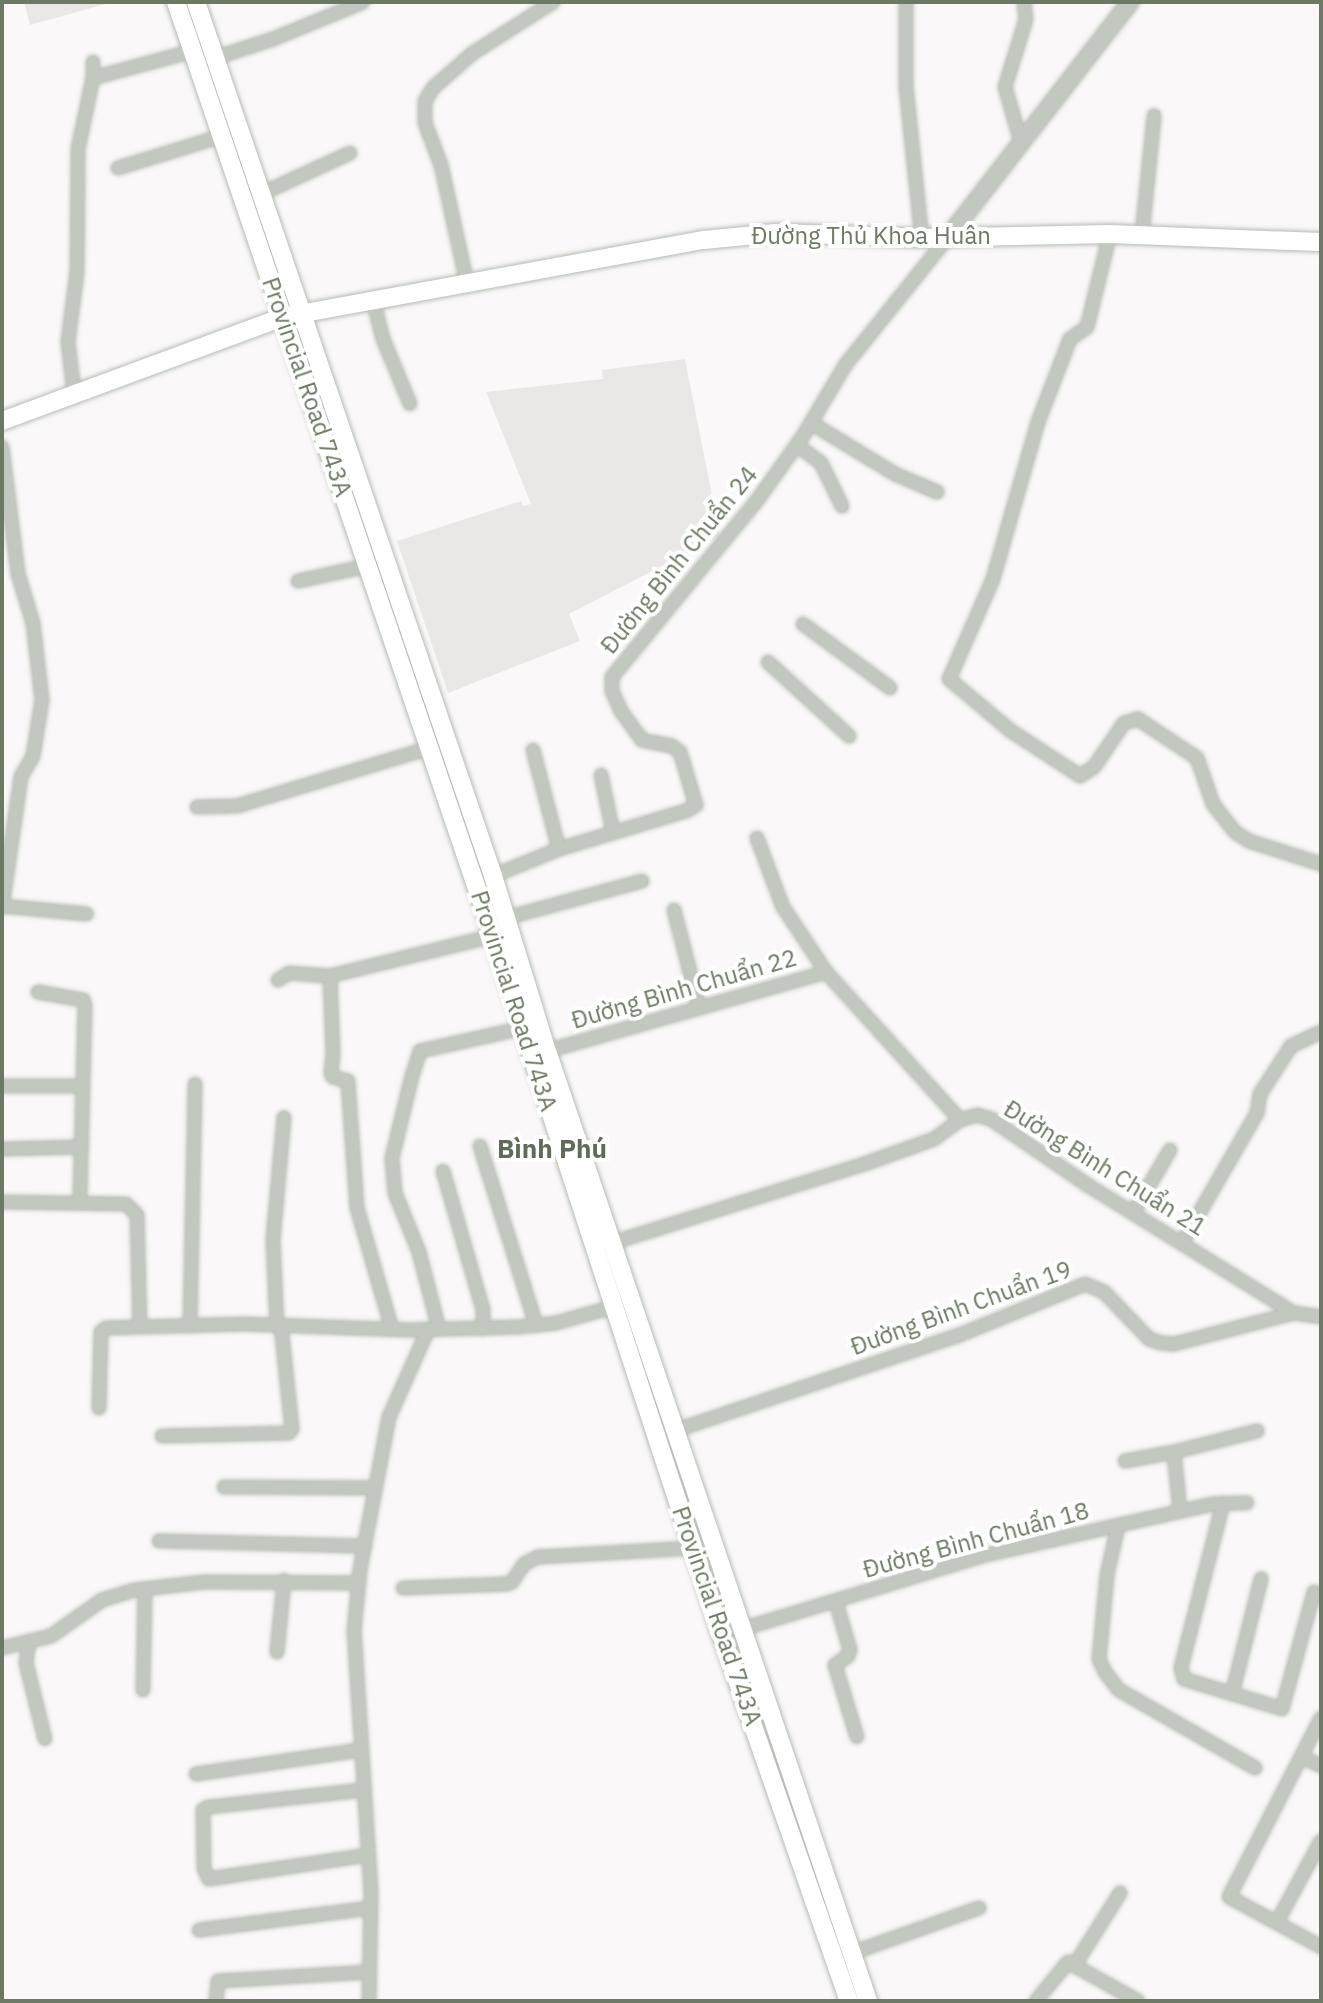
<!DOCTYPE html>
<meta charset="utf-8">
<style>
body{margin:0}
#map{position:relative;width:1323px;height:2003px;overflow:hidden;background:#faf8f9;font-family:"IBM Plex Sans",sans-serif}
div>[style]{position:absolute}
.built>*{inset:0;background:#e9e8e7}
.roads{filter:drop-shadow(0 0 2px #b6bcb2) drop-shadow(0 0 2px #b6bcb2)}
.minor>*{height:12px;margin:-6px;padding:0 6px;transform-origin:6px;border-radius:6px;background:#c2c7bf}
.tertiary>*{height:16px;margin:-8px;padding:0 8px;transform-origin:8px;border-radius:8px;background:#c2c7bf}
.secondary>*{height:18px;margin:-9px;padding:0 9px;transform-origin:9px;border-radius:9px;background:#fff}
span{translate:-50% -50%;white-space:nowrap;text-align:center;line-height:1.15;-webkit-text-stroke:8px #fff;paint-order:stroke}
.street-label{font-size:24px;color:#6c7963}
.neighbourhood-label{font-size:26px;color:#616b59;font-weight:700}
.frame{position:absolute;inset:0;border:4px solid #6c7963;pointer-events:none}
</style>
<div id="map">
<div class="built">
<div style="clip-path:polygon(24px 2px,113px 2px,30px 25px)"></div>
<div style="clip-path:polygon(685px 359px,720px 536px,569px 614px,580px 641px,448px 693px,397px 541px,521px 501px,523px 506px,531px 504px,486px 392px,603px 379px,602px 370px)"></div>
</div>
<div class="roads">
<div class="minor">
<div style="left:906px;top:2px;width:85px;rotate:90deg"></div>
<div style="left:906px;top:87px;width:152px;rotate:84deg"></div>
<div style="left:215px;top:58px;width:61px;rotate:-18.1deg"></div>
<div style="left:273px;top:39px;width:97px;rotate:-22.3deg"></div>
<div style="left:93px;top:78px;width:104px;rotate:-15.1deg"></div>
<div style="left:1021px;top:142px;width:57px;rotate:-106.2deg"></div>
<div style="left:1005px;top:87px;width:71px;rotate:-72.8deg"></div>
<div style="left:1026px;top:19px;width:17px;rotate:-97deg"></div>
<div style="left:118px;top:168px;width:109px;rotate:-17.1deg"></div>
<div style="left:261px;top:194px;width:98px;rotate:-24.7deg"></div>
<div style="left:1110px;top:234px;width:96px;rotate:103.9deg"></div>
<div style="left:1087px;top:327px;width:21px;rotate:145deg"></div>
<div style="left:1070px;top:339px;width:89px;rotate:111.1deg"></div>
<div style="left:1038px;top:422px;width:163px;rotate:106deg"></div>
<div style="left:993px;top:579px;width:109px;rotate:113.7deg"></div>
<div style="left:949px;top:679px;width:81px;rotate:40deg"></div>
<div style="left:1011px;top:731px;width:82px;rotate:33.1deg"></div>
<div style="left:1080px;top:776px;width:17px;rotate:-33deg"></div>
<div style="left:1094px;top:767px;width:53px;rotate:-55.7deg"></div>
<div style="left:1124px;top:723px;width:15px;rotate:-16deg"></div>
<div style="left:1138px;top:719px;width:71px;rotate:33.5deg"></div>
<div style="left:1197px;top:758px;width:49px;rotate:70.8deg"></div>
<div style="left:1213px;top:804px;width:36px;rotate:52deg"></div>
<div style="left:1235px;top:832px;width:17px;rotate:33deg"></div>
<div style="left:1249px;top:841px;width:76px;rotate:17.7deg"></div>
<div style="left:1142px;top:235px;width:120px;rotate:-84.2deg"></div>
<div style="left:467px;top:283px;width:121px;rotate:-102.4deg"></div>
<div style="left:441px;top:165px;width:45px;rotate:-110.9deg"></div>
<div style="left:425px;top:123px;width:22px;rotate:-90deg"></div>
<div style="left:425px;top:101px;width:15px;rotate:-58deg"></div>
<div style="left:433px;top:88px;width:53px;rotate:-41.2deg"></div>
<div style="left:473px;top:53px;width:95px;rotate:-32.5deg"></div>
<div style="left:373px;top:300px;width:40px;rotate:75.6deg"></div>
<div style="left:383px;top:339px;width:70px;rotate:67.4deg"></div>
<div style="left:74px;top:392px;width:50px;rotate:-96.8deg"></div>
<div style="left:68px;top:342px;width:71px;rotate:-82.7deg"></div>
<div style="left:77px;top:272px;width:123px;rotate:-89.5deg"></div>
<div style="left:78px;top:149px;width:73px;rotate:-78.1deg"></div>
<div style="left:93px;top:78px;width:16px;rotate:-90deg"></div>
<div style="left:811px;top:423px;width:98px;rotate:31.3deg"></div>
<div style="left:895px;top:474px;width:46px;rotate:23.2deg"></div>
<div style="left:797px;top:445px;width:30px;rotate:37deg"></div>
<div style="left:821px;top:463px;width:48px;rotate:64deg"></div>
<div style="left:2px;top:447px;width:128px;rotate:82.8deg"></div>
<div style="left:18px;top:574px;width:51px;rotate:73deg"></div>
<div style="left:33px;top:623px;width:78px;rotate:83.3deg"></div>
<div style="left:42px;top:700px;width:57px;rotate:99.1deg"></div>
<div style="left:33px;top:756px;width:24px;rotate:120deg"></div>
<div style="left:21px;top:777px;width:132px;rotate:98.3deg"></div>
<div style="left:298px;top:581px;width:71px;rotate:-12.3deg"></div>
<div style="left:803px;top:624px;width:108px;rotate:36.3deg"></div>
<div style="left:768px;top:662px;width:110px;rotate:42.4deg"></div>
<div style="left:533px;top:750px;width:102px;rotate:75.3deg"></div>
<div style="left:601px;top:775px;width:58px;rotate:78.1deg"></div>
<div style="left:197px;top:807px;width:40px;rotate:-1.4deg"></div>
<div style="left:237px;top:806px;width:201px;rotate:-16.8deg"></div>
<div style="left:757px;top:838px;width:74px;rotate:69.4deg"></div>
<div style="left:783px;top:907px;width:78px;rotate:56.5deg"></div>
<div style="left:493px;top:876px;width:71px;rotate:-22.2deg"></div>
<div style="left:559px;top:849px;width:133px;rotate:-16.7deg"></div>
<div style="left:686px;top:811px;width:12px;rotate:-31deg"></div>
<div style="left:696px;top:805px;width:55px;rotate:-106.8deg"></div>
<div style="left:680px;top:752px;width:10px;rotate:-143deg"></div>
<div style="left:672px;top:746px;width:31px;rotate:-169deg"></div>
<div style="left:642px;top:740px;width:36px;rotate:-126deg"></div>
<div style="left:621px;top:711px;width:22px;rotate:-114deg"></div>
<div style="left:612px;top:691px;width:14px;rotate:-90deg"></div>
<div style="left:612px;top:677px;width:227px;rotate:-50.6deg"></div>
<div style="left:756px;top:502px;width:81px;rotate:-54.5deg"></div>
<div style="left:803px;top:436px;width:84px;rotate:-59.2deg"></div>
<div style="left:846px;top:364px;width:163px;rotate:-51.2deg"></div>
<div style="left:2px;top:906px;width:85px;rotate:5.4deg"></div>
<div style="left:674px;top:910px;width:100px;rotate:75.5deg"></div>
<div style="left:506px;top:918px;width:141px;rotate:-15.2deg"></div>
<div style="left:278px;top:980px;width:13px;rotate:-32deg"></div>
<div style="left:289px;top:973px;width:41px;rotate:4.2deg"></div>
<div style="left:38px;top:992px;width:46px;rotate:10.1deg"></div>
<div style="left:83px;top:1000px;width:5px;rotate:68deg"></div>
<div style="left:85px;top:1005px;width:196px;rotate:91.5deg"></div>
<div style="left:547px;top:1051px;width:290px;rotate:-15.8deg"></div>
<div style="left:826px;top:972px;width:200px;rotate:47.8deg"></div>
<div style="left:2px;top:1086px;width:81px"></div>
<div style="left:480px;top:1146px;width:188px;rotate:72.6deg"></div>
<div style="left:2px;top:1149px;width:79px;rotate:-1.5deg"></div>
<div style="left:443px;top:1171px;width:145px;rotate:73.9deg"></div>
<div style="left:483px;top:1310px;width:19px;rotate:90deg"></div>
<div style="left:2px;top:1202px;width:124px;rotate:0.9deg"></div>
<div style="left:126px;top:1204px;width:16px;rotate:45deg"></div>
<div style="left:137px;top:1215px;width:112px;rotate:88.5deg"></div>
<div style="left:1133px;top:1213px;width:73px;rotate:-59.6deg"></div>
<div style="left:612px;top:1243px;width:267px;rotate:-17.4deg"></div>
<div style="left:867px;top:1163px;width:71px;rotate:-19.7deg"></div>
<div style="left:934px;top:1139px;width:32px;rotate:-36deg"></div>
<div style="left:960px;top:1120px;width:18px;rotate:-16deg"></div>
<div style="left:977px;top:1115px;width:15px;rotate:16deg"></div>
<div style="left:991px;top:1119px;width:119px;rotate:34.4deg"></div>
<div style="left:1089px;top:1186px;width:241px;rotate:31.8deg"></div>
<div style="left:1182px;top:1243px;width:150px;rotate:-60deg"></div>
<div style="left:1257px;top:1113px;width:19px;rotate:-81deg"></div>
<div style="left:1260px;top:1094px;width:57px;rotate:-57.1deg"></div>
<div style="left:1291px;top:1046px;width:33px;rotate:-25deg"></div>
<div style="left:190px;top:1326px;width:242px;rotate:-88.8deg"></div>
<div style="left:277px;top:1326px;width:86px;rotate:-92.7deg"></div>
<div style="left:273px;top:1240px;width:123px;rotate:-84.9deg"></div>
<div style="left:392px;top:1329px;width:126px;rotate:-106.1deg"></div>
<div style="left:357px;top:1208px;width:127px;rotate:-94.1deg"></div>
<div style="left:348px;top:1081px;width:16px;rotate:-165deg"></div>
<div style="left:333px;top:1077px;width:4px;rotate:-117deg"></div>
<div style="left:331px;top:1073px;width:19px;rotate:-84deg"></div>
<div style="left:333px;top:1054px;width:78px;rotate:-92.2deg"></div>
<div style="left:330px;top:976px;width:168px;rotate:-13.8deg"></div>
<div style="left:439px;top:1329px;width:80px;rotate:-104.6deg"></div>
<div style="left:419px;top:1252px;width:64px;rotate:-112.1deg"></div>
<div style="left:395px;top:1193px;width:35px;rotate:-95deg"></div>
<div style="left:392px;top:1158px;width:84px;rotate:-76.3deg"></div>
<div style="left:412px;top:1076px;width:26px;rotate:-72deg"></div>
<div style="left:420px;top:1051px;width:106px;rotate:-12.6deg"></div>
<div style="left:99px;top:1408px;width:76px;rotate:-88.5deg"></div>
<div style="left:101px;top:1332px;width:6px;rotate:-39deg"></div>
<div style="left:106px;top:1328px;width:138px;rotate:-1.7deg"></div>
<div style="left:244px;top:1324px;width:165px;rotate:2.1deg"></div>
<div style="left:409px;top:1330px;width:110px;rotate:-1.6deg"></div>
<div style="left:519px;top:1327px;width:37px;rotate:-6deg"></div>
<div style="left:556px;top:1323px;width:59px;rotate:-15.7deg"></div>
<div style="left:674px;top:1431px;width:299px;rotate:-18.6deg"></div>
<div style="left:957px;top:1336px;width:138px;rotate:-22.1deg"></div>
<div style="left:1085px;top:1284px;width:21px;rotate:23deg"></div>
<div style="left:1104px;top:1292px;width:65px;rotate:46.2deg"></div>
<div style="left:1149px;top:1339px;width:13px;rotate:18deg"></div>
<div style="left:1161px;top:1343px;width:13px;rotate:4deg"></div>
<div style="left:1174px;top:1344px;width:124px;rotate:-14.5deg"></div>
<div style="left:1294px;top:1313px;width:27px;rotate:8deg"></div>
<div style="left:162px;top:1436px;width:127px;rotate:-1.4deg"></div>
<div style="left:289px;top:1433px;width:5px;rotate:-53deg"></div>
<div style="left:292px;top:1429px;width:104px;rotate:-96.1deg"></div>
<div style="left:1174px;top:1452px;width:86px;rotate:-14.2deg"></div>
<div style="left:1125px;top:1461px;width:50px;rotate:-10.4deg"></div>
<div style="left:1174px;top:1452px;width:59px;rotate:84.2deg"></div>
<div style="left:224px;top:1487px;width:151px;rotate:0.4deg"></div>
<div style="left:1223px;top:1503px;width:170px;rotate:104.3deg"></div>
<div style="left:1181px;top:1668px;width:11px;rotate:75deg"></div>
<div style="left:1184px;top:1679px;width:102px;rotate:17deg"></div>
<div style="left:1282px;top:1709px;width:121px;rotate:-74.7deg"></div>
<div style="left:1314px;top:1592px;width:8px;rotate:23deg"></div>
<div style="left:1118px;top:1526px;width:50px;rotate:102.7deg"></div>
<div style="left:1107px;top:1575px;width:84px;rotate:95.4deg"></div>
<div style="left:1099px;top:1659px;width:14px;rotate:65deg"></div>
<div style="left:1105px;top:1672px;width:23px;rotate:52deg"></div>
<div style="left:1119px;top:1690px;width:157px;rotate:29.8deg"></div>
<div style="left:159px;top:1541px;width:206px;rotate:1.4deg"></div>
<div style="left:403px;top:1588px;width:104px;rotate:-2.2deg"></div>
<div style="left:507px;top:1584px;width:5px;rotate:-22deg"></div>
<div style="left:512px;top:1582px;width:22px;rotate:-56deg"></div>
<div style="left:524px;top:1564px;width:16px;rotate:-27deg"></div>
<div style="left:538px;top:1557px;width:156px;rotate:-3.3deg"></div>
<div style="left:836px;top:1602px;width:50px;rotate:73.7deg"></div>
<div style="left:850px;top:1650px;width:6px;rotate:108deg"></div>
<div style="left:848px;top:1656px;width:16px;rotate:145deg"></div>
<div style="left:835px;top:1665px;width:75px;rotate:73deg"></div>
<div style="left:719px;top:1628px;width:23px;rotate:2deg"></div>
<div style="left:742px;top:1629px;width:255px;rotate:-16.9deg"></div>
<div style="left:986px;top:1555px;width:233px;rotate:-12.7deg"></div>
<div style="left:1213px;top:1504px;width:34px;rotate:-2deg"></div>
<div style="left:29px;top:1641px;width:22px;rotate:98deg"></div>
<div style="left:26px;top:1663px;width:78px;rotate:76deg"></div>
<div style="left:2px;top:1648px;width:50px;rotate:-13.8deg"></div>
<div style="left:51px;top:1636px;width:62px;rotate:-35.2deg"></div>
<div style="left:102px;top:1600px;width:34px;rotate:-17deg"></div>
<div style="left:135px;top:1590px;width:70px;rotate:-6.5deg"></div>
<div style="left:205px;top:1582px;width:154px;rotate:0.4deg"></div>
<div style="left:277px;top:1652px;width:72px;rotate:-84.4deg"></div>
<div style="left:143px;top:1690px;width:101px;rotate:-88.9deg"></div>
<div style="left:1232px;top:1694px;width:119px;rotate:-75.8deg"></div>
<div style="left:1321px;top:1718px;width:201px;rotate:117.2deg"></div>
<div style="left:1229px;top:1897px;width:105px;rotate:28.5deg"></div>
<div style="left:1302px;top:1757px;width:21px;rotate:25deg"></div>
<div style="left:196px;top:1774px;width:166px;rotate:-8.3deg"></div>
<div style="left:363px;top:1790px;width:156px;rotate:173.7deg"></div>
<div style="left:208px;top:1807px;width:6px;rotate:149deg"></div>
<div style="left:203px;top:1810px;width:58px;rotate:89deg"></div>
<div style="left:204px;top:1868px;width:12px;rotate:66deg"></div>
<div style="left:209px;top:1879px;width:160px;rotate:-8.6deg"></div>
<div style="left:1277px;top:1922px;width:92px;rotate:-61.5deg"></div>
<div style="left:199px;top:1930px;width:173px;rotate:-7.3deg"></div>
<div style="left:852px;top:1953px;width:135px;rotate:-19.5deg"></div>
<div style="left:1076px;top:1963px;width:83px;rotate:-57.8deg"></div>
<div style="left:216px;top:2001px;width:20px;rotate:-84deg"></div>
<div style="left:218px;top:1981px;width:152px;rotate:-3.4deg"></div>
<div style="left:369px;top:2001px;width:109px;rotate:-88.9deg"></div>
<div style="left:371px;top:1892px;width:261px;rotate:-93.7deg"></div>
<div style="left:354px;top:1632px;width:63px;rotate:-84.6deg"></div>
<div style="left:360px;top:1569px;width:155px;rotate:-79.2deg"></div>
<div style="left:389px;top:1417px;width:95px;rotate:-65.9deg"></div>
<div style="left:1036px;top:2001px;width:50px;rotate:-50.6deg"></div>
<div style="left:1068px;top:1962px;width:80px;rotate:29.1deg"></div>
</div>
<div class="tertiary">
<div style="left:948px;top:237px;width:297px;rotate:-52.2deg"></div>
</div>
<div class="secondary">
<div style="left:176px;top:2px;width:986px;rotate:71.25deg"></div>
<div style="left:493px;top:936px;width:728px;rotate:71.91deg"></div>
<div style="left:719px;top:1628px;width:395px;rotate:70.8deg"></div>
<div style="left:196px;top:2px;width:923px;rotate:71.23deg"></div>
<div style="left:493px;top:876px;width:183px;rotate:72.9deg"></div>
<div style="left:547px;top:1051px;width:1003px;rotate:71.33deg"></div>
<div style="left:2px;top:421px;width:300px;rotate:-20.3deg"></div>
<div style="left:283px;top:317px;width:428px;rotate:-10.4deg"></div>
<div style="left:704px;top:240px;width:72px;rotate:-5.6deg"></div>
<div style="left:776px;top:233px;width:146px;rotate:2deg"></div>
<div style="left:922px;top:238px;width:188px;rotate:-1.2deg"></div>
<div style="left:1110px;top:234px;width:211px;rotate:2.2deg"></div>
</div>
</div>
<div class="street-label">
<span style="left:871px;top:236px">Đường Thủ Khoa Huân</span>
<span style="left:307px;top:387px;rotate:71deg">Provincial Road 743A</span>
<span style="left:679px;top:560px;rotate:-51deg">Đường Bình Chuẩn 24</span>
<span style="left:684px;top:989px;rotate:-16deg">Đường Bình Chuẩn 22</span>
<span style="left:514px;top:1001px;rotate:72deg">Provincial Road 743A</span>
<span style="left:1105px;top:1168px;rotate:32deg">Đường Bình Chuẩn 21</span>
<span style="left:961px;top:1308px;rotate:-20deg">Đường Bình Chuẩn 19</span>
<span style="left:976px;top:1540px;rotate:-15deg">Đường Bình Chuẩn 18</span>
<span style="left:717px;top:1616px;rotate:71deg">Provincial Road 743A</span>
</div>
<div class="neighbourhood-label">
<span style="left:552px;top:1149px">Bình Phú</span>
</div>
<div class="frame"></div>
</div>
